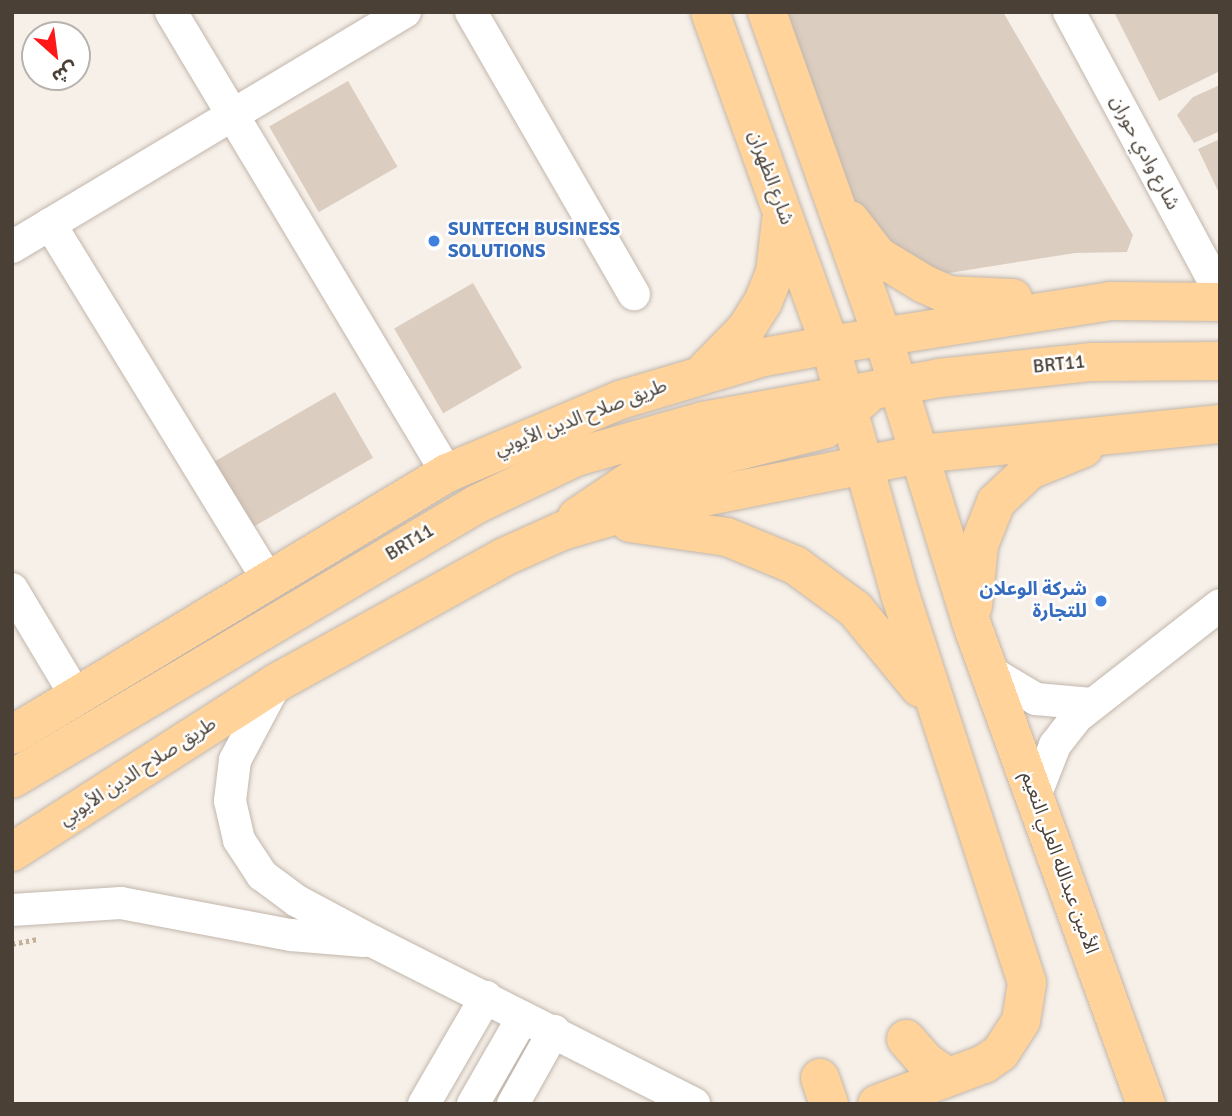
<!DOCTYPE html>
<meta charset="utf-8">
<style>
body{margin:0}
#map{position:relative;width:1232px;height:1116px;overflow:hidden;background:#f6f0e9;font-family:Signika,"Noto Sans Arabic",sans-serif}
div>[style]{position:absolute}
.building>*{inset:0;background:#dbcdc0;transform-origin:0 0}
.path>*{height:4.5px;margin-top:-2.25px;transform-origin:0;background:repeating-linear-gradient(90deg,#c5b09b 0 3.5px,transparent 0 7px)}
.roads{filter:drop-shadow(0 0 2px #c2b6ab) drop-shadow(0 0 2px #c2b6ab)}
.minor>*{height:32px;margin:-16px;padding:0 16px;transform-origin:16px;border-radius:16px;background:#fff}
.major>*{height:38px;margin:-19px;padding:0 19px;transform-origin:19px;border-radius:19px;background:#ffd399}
.dots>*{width:19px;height:19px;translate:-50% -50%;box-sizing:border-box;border:4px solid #fff;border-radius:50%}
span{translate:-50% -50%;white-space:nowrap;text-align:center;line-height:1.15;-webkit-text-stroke:5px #fff;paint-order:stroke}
.street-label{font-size:19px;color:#4a4036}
.shop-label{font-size:19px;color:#366cbe;font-weight:700}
.left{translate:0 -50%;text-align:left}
.right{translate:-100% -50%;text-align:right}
.frame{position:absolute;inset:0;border:14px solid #4a4036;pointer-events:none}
.north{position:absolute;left:21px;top:21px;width:70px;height:70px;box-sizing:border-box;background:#fff;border:2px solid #b7b3af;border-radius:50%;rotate:152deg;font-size:19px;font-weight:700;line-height:28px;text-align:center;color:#4a4036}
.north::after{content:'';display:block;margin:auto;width:24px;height:32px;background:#ff1817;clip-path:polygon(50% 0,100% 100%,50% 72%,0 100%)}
</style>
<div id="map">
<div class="building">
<div style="clip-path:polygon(783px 12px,1003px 12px,1133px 235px,1127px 252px,1075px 253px,949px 273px,915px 267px,859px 218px)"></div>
<div style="clip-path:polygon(1114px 12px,1220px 12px,1220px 71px,1159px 101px)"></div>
<div style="left:348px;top:81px;width:99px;height:91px;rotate:60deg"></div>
<div style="clip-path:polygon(1220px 85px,1220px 131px,1194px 143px,1177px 115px,1193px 97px)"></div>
<div style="clip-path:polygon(1220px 139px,1220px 195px,1198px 149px)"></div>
<div style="left:473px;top:283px;width:98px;height:91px;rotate:60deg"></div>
<div style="left:335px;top:392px;width:76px;height:151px;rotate:60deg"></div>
</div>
<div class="path">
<div style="left:12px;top:944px;width:26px;rotate:-11deg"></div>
</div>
<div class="roads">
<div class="minor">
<div style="left:171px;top:12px;width:537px;rotate:59.09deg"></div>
<div style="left:471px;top:12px;width:326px;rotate:60deg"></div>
<div style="left:1069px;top:12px;width:319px;rotate:61.7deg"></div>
<div style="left:50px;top:224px;width:417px;rotate:58.5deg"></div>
<div style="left:12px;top:247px;width:458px;rotate:-30.9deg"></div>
<div style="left:12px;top:589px;width:125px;rotate:59.1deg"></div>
<div style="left:989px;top:671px;width:55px;rotate:30.8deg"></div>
<div style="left:1036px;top:699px;width:56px;rotate:5.1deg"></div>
<div style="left:276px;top:683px;width:87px;rotate:118deg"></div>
<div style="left:235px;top:760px;width:41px;rotate:97deg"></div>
<div style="left:230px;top:801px;width:40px;rotate:77deg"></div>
<div style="left:239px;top:840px;width:42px;rotate:56.7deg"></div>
<div style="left:262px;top:875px;width:44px;rotate:36.6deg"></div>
<div style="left:297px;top:901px;width:85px;rotate:28.1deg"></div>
<div style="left:372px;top:941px;width:361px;rotate:26.8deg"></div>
<div style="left:1035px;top:796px;width:55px;rotate:-68.6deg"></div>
<div style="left:1055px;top:745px;width:37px;rotate:-52deg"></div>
<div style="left:1078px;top:716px;width:180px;rotate:-38deg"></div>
<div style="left:12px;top:910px;width:109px;rotate:-3.7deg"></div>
<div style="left:121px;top:903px;width:173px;rotate:10.7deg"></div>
<div style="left:291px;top:935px;width:73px;rotate:4.7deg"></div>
<div style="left:424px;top:1104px;width:124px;rotate:-59.9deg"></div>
<div style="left:473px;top:1104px;width:100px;rotate:-60.1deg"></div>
<div style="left:513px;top:1104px;width:84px;rotate:-60.7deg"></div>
</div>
<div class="major">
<div style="left:710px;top:12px;width:354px;rotate:70.2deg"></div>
<div style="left:830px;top:345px;width:259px;rotate:74.3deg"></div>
<div style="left:900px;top:594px;width:409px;rotate:71.9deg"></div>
<div style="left:1027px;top:983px;width:38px;rotate:99deg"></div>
<div style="left:1021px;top:1021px;width:38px;rotate:123deg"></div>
<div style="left:1000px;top:1053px;width:19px;rotate:145deg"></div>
<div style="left:984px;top:1064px;width:114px;rotate:159.5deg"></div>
<div style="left:767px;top:12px;width:345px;rotate:70.4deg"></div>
<div style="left:883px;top:337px;width:298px;rotate:72.8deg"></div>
<div style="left:971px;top:622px;width:513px;rotate:70.05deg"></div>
<div style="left:850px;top:220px;width:46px;rotate:52.1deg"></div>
<div style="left:878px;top:256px;width:54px;rotate:31.3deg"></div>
<div style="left:924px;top:284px;width:27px;rotate:24deg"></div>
<div style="left:949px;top:295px;width:64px;rotate:2.7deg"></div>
<div style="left:703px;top:373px;width:62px;rotate:-45.7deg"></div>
<div style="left:746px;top:329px;width:32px;rotate:-58deg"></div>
<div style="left:763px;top:302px;width:32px;rotate:-68deg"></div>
<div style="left:775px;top:272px;width:51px;rotate:-83.3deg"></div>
<div style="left:577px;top:517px;width:73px;rotate:-33.9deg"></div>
<div style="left:638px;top:476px;width:193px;rotate:-14.1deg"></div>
<div style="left:825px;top:429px;width:50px;rotate:-38.5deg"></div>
<div style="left:630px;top:523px;width:98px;rotate:8.2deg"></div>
<div style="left:727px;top:537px;width:74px;rotate:22.4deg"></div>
<div style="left:795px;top:565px;width:74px;rotate:36.3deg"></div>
<div style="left:855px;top:609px;width:102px;rotate:50.6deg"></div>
<div style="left:973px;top:606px;width:61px;rotate:-84.4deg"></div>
<div style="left:979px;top:545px;width:46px;rotate:-68.4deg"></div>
<div style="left:996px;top:502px;width:47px;rotate:-43.3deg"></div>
<div style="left:1030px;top:470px;width:58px;rotate:-22.2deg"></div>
<div style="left:12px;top:735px;width:508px;rotate:-31.06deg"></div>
<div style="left:447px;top:473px;width:188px;rotate:-22.9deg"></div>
<div style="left:620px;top:400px;width:150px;rotate:-16.6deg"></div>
<div style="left:764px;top:357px;width:67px;rotate:-10.3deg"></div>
<div style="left:830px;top:345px;width:283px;rotate:-8.9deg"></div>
<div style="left:1110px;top:301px;width:110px;rotate:0.5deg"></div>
<div style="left:12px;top:779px;width:540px;rotate:-30.6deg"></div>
<div style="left:477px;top:504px;width:110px;rotate:-25.4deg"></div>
<div style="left:576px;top:457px;width:132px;rotate:-15.8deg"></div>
<div style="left:703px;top:421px;width:240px;rotate:-10.3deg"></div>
<div style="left:939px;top:378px;width:154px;rotate:-6deg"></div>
<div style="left:1092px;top:362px;width:128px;rotate:-0.4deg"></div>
<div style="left:12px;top:852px;width:313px;rotate:-32.6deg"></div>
<div style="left:276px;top:683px;width:260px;rotate:-28.9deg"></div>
<div style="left:504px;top:557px;width:64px;rotate:-24.1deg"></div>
<div style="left:562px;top:531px;width:65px;rotate:-16.2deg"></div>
<div style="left:624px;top:513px;width:302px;rotate:-11.3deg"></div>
<div style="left:920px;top:454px;width:301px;rotate:-5.7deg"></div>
<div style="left:906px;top:1039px;width:29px;rotate:49deg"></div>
<div style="left:925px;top:1061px;width:28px;rotate:35deg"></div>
<div style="left:820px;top:1078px;width:28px;rotate:71deg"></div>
</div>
</div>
<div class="dots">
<div style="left:434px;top:241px;background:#3f7fe0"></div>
<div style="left:1101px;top:601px;background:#3f7fe0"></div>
</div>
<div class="street-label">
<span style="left:1144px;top:153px;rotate:62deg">شارع وادي حوران</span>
<span style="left:770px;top:178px;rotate:70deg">شارع الظهران</span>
<span style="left:1059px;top:365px;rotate:-6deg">BRT11</span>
<span style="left:581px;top:418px;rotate:-21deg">طريق صلاح الدين الأيوبي</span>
<span style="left:410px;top:543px;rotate:-31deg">BRT11</span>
<span style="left:138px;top:772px;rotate:-33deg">طريق صلاح الدين الأيوبي</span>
<span style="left:1059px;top:863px;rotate:70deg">الأمين عبدالله العلي النعيم</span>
</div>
<div class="shop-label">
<span class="left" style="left:448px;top:241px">SUNTECH BUSINESS<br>SOLUTIONS</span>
<span class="right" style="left:1087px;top:601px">شركة الوعلان<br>للتجارة</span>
</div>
<div class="frame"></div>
<div class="north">ش</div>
</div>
